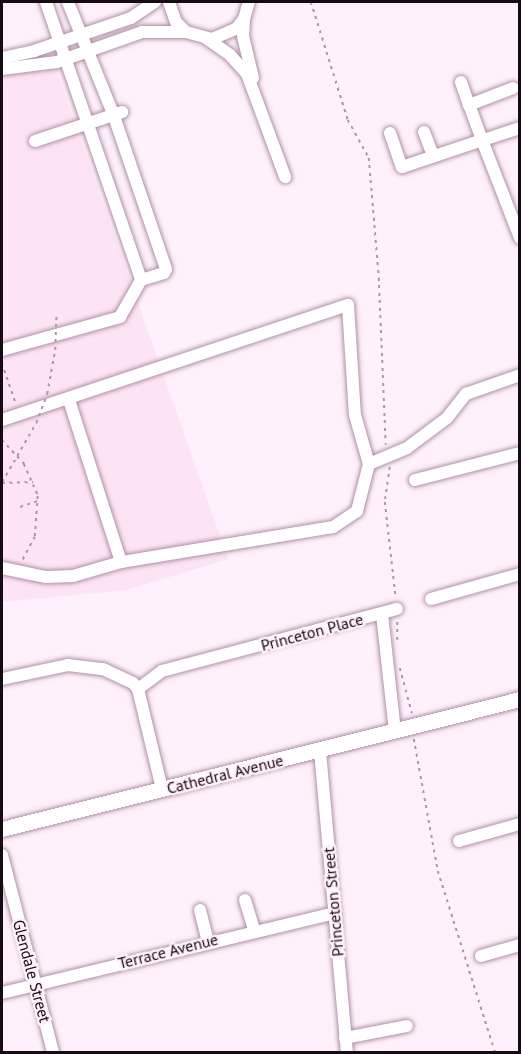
<!DOCTYPE html>
<style>
body{margin:0}
#map{position:relative;width:521px;height:1054px;overflow:hidden;background:#fff0fa;font-family:"PT Sans",sans-serif}
div>[style]{position:absolute}
.built>*{inset:0;background:#fde4f5}
.path>*{height:1.5px;margin-top:-0.75px;transform-origin:0;background:repeating-linear-gradient(90deg,#a799a2 0 3px,transparent 0 7.5px)}
.roads{filter:drop-shadow(0 0 2px #b090a6) drop-shadow(0 0 2px #b090a6)}
.minor>*{height:12px;margin:-6px;padding:0 6px;transform-origin:6px;border-radius:6px;background:#fff}
.major>*{height:15px;margin:-7.5px;padding:0 7.5px;transform-origin:7.5px;border-radius:7.5px;background:#fff}
.path-bridge>*{height:1.5px;margin-top:-0.75px;transform-origin:0;background:repeating-linear-gradient(90deg,#a799a2 0 3px,transparent 0 7.5px)}
span{translate:-50% -50%;white-space:nowrap;text-align:center;line-height:1.15;-webkit-text-stroke:5px #fff0fa;paint-order:stroke}
.street-label{font-size:16px;color:#170b13}
.frame{position:absolute;inset:0;border:3px solid #170b13;pointer-events:none}
</style>
<div id="map">
<div class="built">
<div style="clip-path:polygon(52px 58px,228px 559px,127px 590px,2px 602px,2px 76px)"></div>
</div>
<div class="path">
<div style="left:311px;top:2px;width:124px;rotate:72.6deg"></div>
<div style="left:348px;top:120px;width:43px;rotate:61.1deg"></div>
<div style="left:369px;top:158px;width:120px;rotate:85.2deg"></div>
<div style="left:379px;top:278px;width:167px;rotate:87.6deg"></div>
<div style="left:2px;top:363px;width:43px;rotate:71.1deg"></div>
<div style="left:2px;top:440px;width:33px;rotate:47deg"></div>
<div style="left:24px;top:464px;width:35px;rotate:66deg"></div>
<div style="left:38px;top:496px;width:41px;rotate:94.2deg"></div>
<div style="left:35px;top:537px;width:27px;rotate:118deg"></div>
<div style="left:390px;top:467px;width:35px;rotate:98deg"></div>
<div style="left:385px;top:502px;width:97px;rotate:83.5deg"></div>
<div style="left:2px;top:483px;width:31px;rotate:-2deg"></div>
<div style="left:20px;top:507px;width:18px;rotate:-19deg"></div>
<div style="left:397px;top:640px;width:19px;rotate:-90deg"></div>
<div style="left:400px;top:668px;width:47px;rotate:75.1deg"></div>
<div style="left:414px;top:739px;width:134px;rotate:79.7deg"></div>
<div style="left:438px;top:871px;width:190px;rotate:72.5deg"></div>
</div>
<div class="roads">
<div class="minor">
<div style="left:46px;top:2px;width:294px;rotate:71.1deg"></div>
<div style="left:169px;top:2px;width:21px;rotate:71deg"></div>
<div style="left:176px;top:22px;width:14px;rotate:45deg"></div>
<div style="left:186px;top:32px;width:27px;rotate:15deg"></div>
<div style="left:212px;top:39px;width:26px;rotate:-23deg"></div>
<div style="left:236px;top:29px;width:13px;rotate:-51deg"></div>
<div style="left:244px;top:19px;width:18px;rotate:-74deg"></div>
<div style="left:244px;top:19px;width:17px;rotate:93deg"></div>
<div style="left:243px;top:36px;width:43px;rotate:76.6deg"></div>
<div style="left:206px;top:38px;width:29px;rotate:35deg"></div>
<div style="left:230px;top:55px;width:25px;rotate:48deg"></div>
<div style="left:247px;top:74px;width:110px;rotate:69.7deg"></div>
<div style="left:2px;top:58px;width:33px;rotate:-12deg"></div>
<div style="left:34px;top:51px;width:102px;rotate:-18.8deg"></div>
<div style="left:131px;top:18px;width:29px;rotate:-34deg"></div>
<div style="left:2px;top:69px;width:55px;rotate:-7.3deg"></div>
<div style="left:57px;top:62px;width:90px;rotate:-19.4deg"></div>
<div style="left:142px;top:32px;width:44px"></div>
<div style="left:461px;top:82px;width:24px;rotate:71deg"></div>
<div style="left:520px;top:128px;width:40px;rotate:162deg"></div>
<div style="left:482px;top:140px;width:105px;rotate:68.8deg"></div>
<div style="left:424px;top:132px;width:26px;rotate:69deg"></div>
<div style="left:390px;top:133px;width:36px;rotate:71deg"></div>
<div style="left:402px;top:167px;width:84px;rotate:-18.6deg"></div>
<div style="left:482px;top:140px;width:37px;rotate:-110deg"></div>
<div style="left:469px;top:105px;width:47px;rotate:-21.1deg"></div>
<div style="left:35px;top:141px;width:92px;rotate:-18.4deg"></div>
<div style="left:2px;top:350px;width:123px;rotate:-15.6deg"></div>
<div style="left:120px;top:317px;width:43px;rotate:-60.4deg"></div>
<div style="left:141px;top:280px;width:24px;rotate:-17deg"></div>
<div style="left:164px;top:273px;width:4px;rotate:-63deg"></div>
<div style="left:166px;top:269px;width:162px;rotate:-108.8deg"></div>
<div style="left:114px;top:116px;width:123px;rotate:-112deg"></div>
<div style="left:2px;top:420px;width:365px;rotate:-18.4deg"></div>
<div style="left:348px;top:305px;width:110px;rotate:86.4deg"></div>
<div style="left:355px;top:415px;width:51px;rotate:74.1deg"></div>
<div style="left:369px;top:464px;width:49px;rotate:104.3deg"></div>
<div style="left:357px;top:511px;width:29px;rotate:146deg"></div>
<div style="left:333px;top:527px;width:215px;rotate:170.6deg"></div>
<div style="left:369px;top:464px;width:41px;rotate:-22.8deg"></div>
<div style="left:407px;top:448px;width:50px;rotate:-36.9deg"></div>
<div style="left:447px;top:418px;width:31px;rotate:-52deg"></div>
<div style="left:466px;top:394px;width:57px;rotate:-19.4deg"></div>
<div style="left:415px;top:480px;width:108px;rotate:-14.4deg"></div>
<div style="left:2px;top:568px;width:45px;rotate:11.6deg"></div>
<div style="left:46px;top:577px;width:27px;rotate:-2deg"></div>
<div style="left:73px;top:576px;width:50px;rotate:-16.3deg"></div>
<div style="left:121px;top:562px;width:170px;rotate:-107.8deg"></div>
<div style="left:431px;top:599px;width:92px;rotate:-15.7deg"></div>
<div style="left:382px;top:614px;width:118px;rotate:83.7deg"></div>
<div style="left:2px;top:679px;width:67px;rotate:-12deg"></div>
<div style="left:68px;top:665px;width:35px;rotate:7deg"></div>
<div style="left:103px;top:669px;width:33px;rotate:25deg"></div>
<div style="left:133px;top:683px;width:8px;rotate:50deg"></div>
<div style="left:138px;top:689px;width:103px;rotate:76.5deg"></div>
<div style="left:138px;top:689px;width:30px;rotate:-37deg"></div>
<div style="left:162px;top:671px;width:243px;rotate:-14.8deg"></div>
<div style="left:320px;top:751px;width:302px;rotate:84.9deg"></div>
<div style="left:459px;top:841px;width:63px;rotate:-15.6deg"></div>
<div style="left:2px;top:855px;width:203px;rotate:75.5deg"></div>
<div style="left:245px;top:900px;width:31px;rotate:73deg"></div>
<div style="left:200px;top:910px;width:32px;rotate:76deg"></div>
<div style="left:481px;top:956px;width:41px;rotate:-15.8deg"></div>
<div style="left:2px;top:993px;width:342px;rotate:-13.5deg"></div>
<div style="left:345px;top:1038px;width:63px;rotate:-11deg"></div>
</div>
<div class="major">
<div style="left:2px;top:829px;width:534px;rotate:-14.09deg"></div>
</div>
</div>
<div class="path-bridge">
<div style="left:2px;top:482px;width:68px;rotate:-60deg"></div>
<div style="left:36px;top:423px;width:31px;rotate:-69deg"></div>
<div style="left:47px;top:394px;width:45px;rotate:-79.7deg"></div>
<div style="left:55px;top:350px;width:37px;rotate:-88deg"></div>
</div>
<div class="street-label">
<span style="left:312px;top:632px;rotate:-15deg">Princeton Place</span>
<span style="left:225px;top:774px;rotate:-14deg">Cathedral Avenue</span>
<span style="left:333px;top:902px;rotate:-95deg">Princeton Street</span>
<span style="left:168px;top:951px;rotate:-14deg">Terrace Avenue</span>
<span style="left:32px;top:971px;rotate:75deg">Glendale Street</span>
</div>
<div class="frame"></div>
</div>
